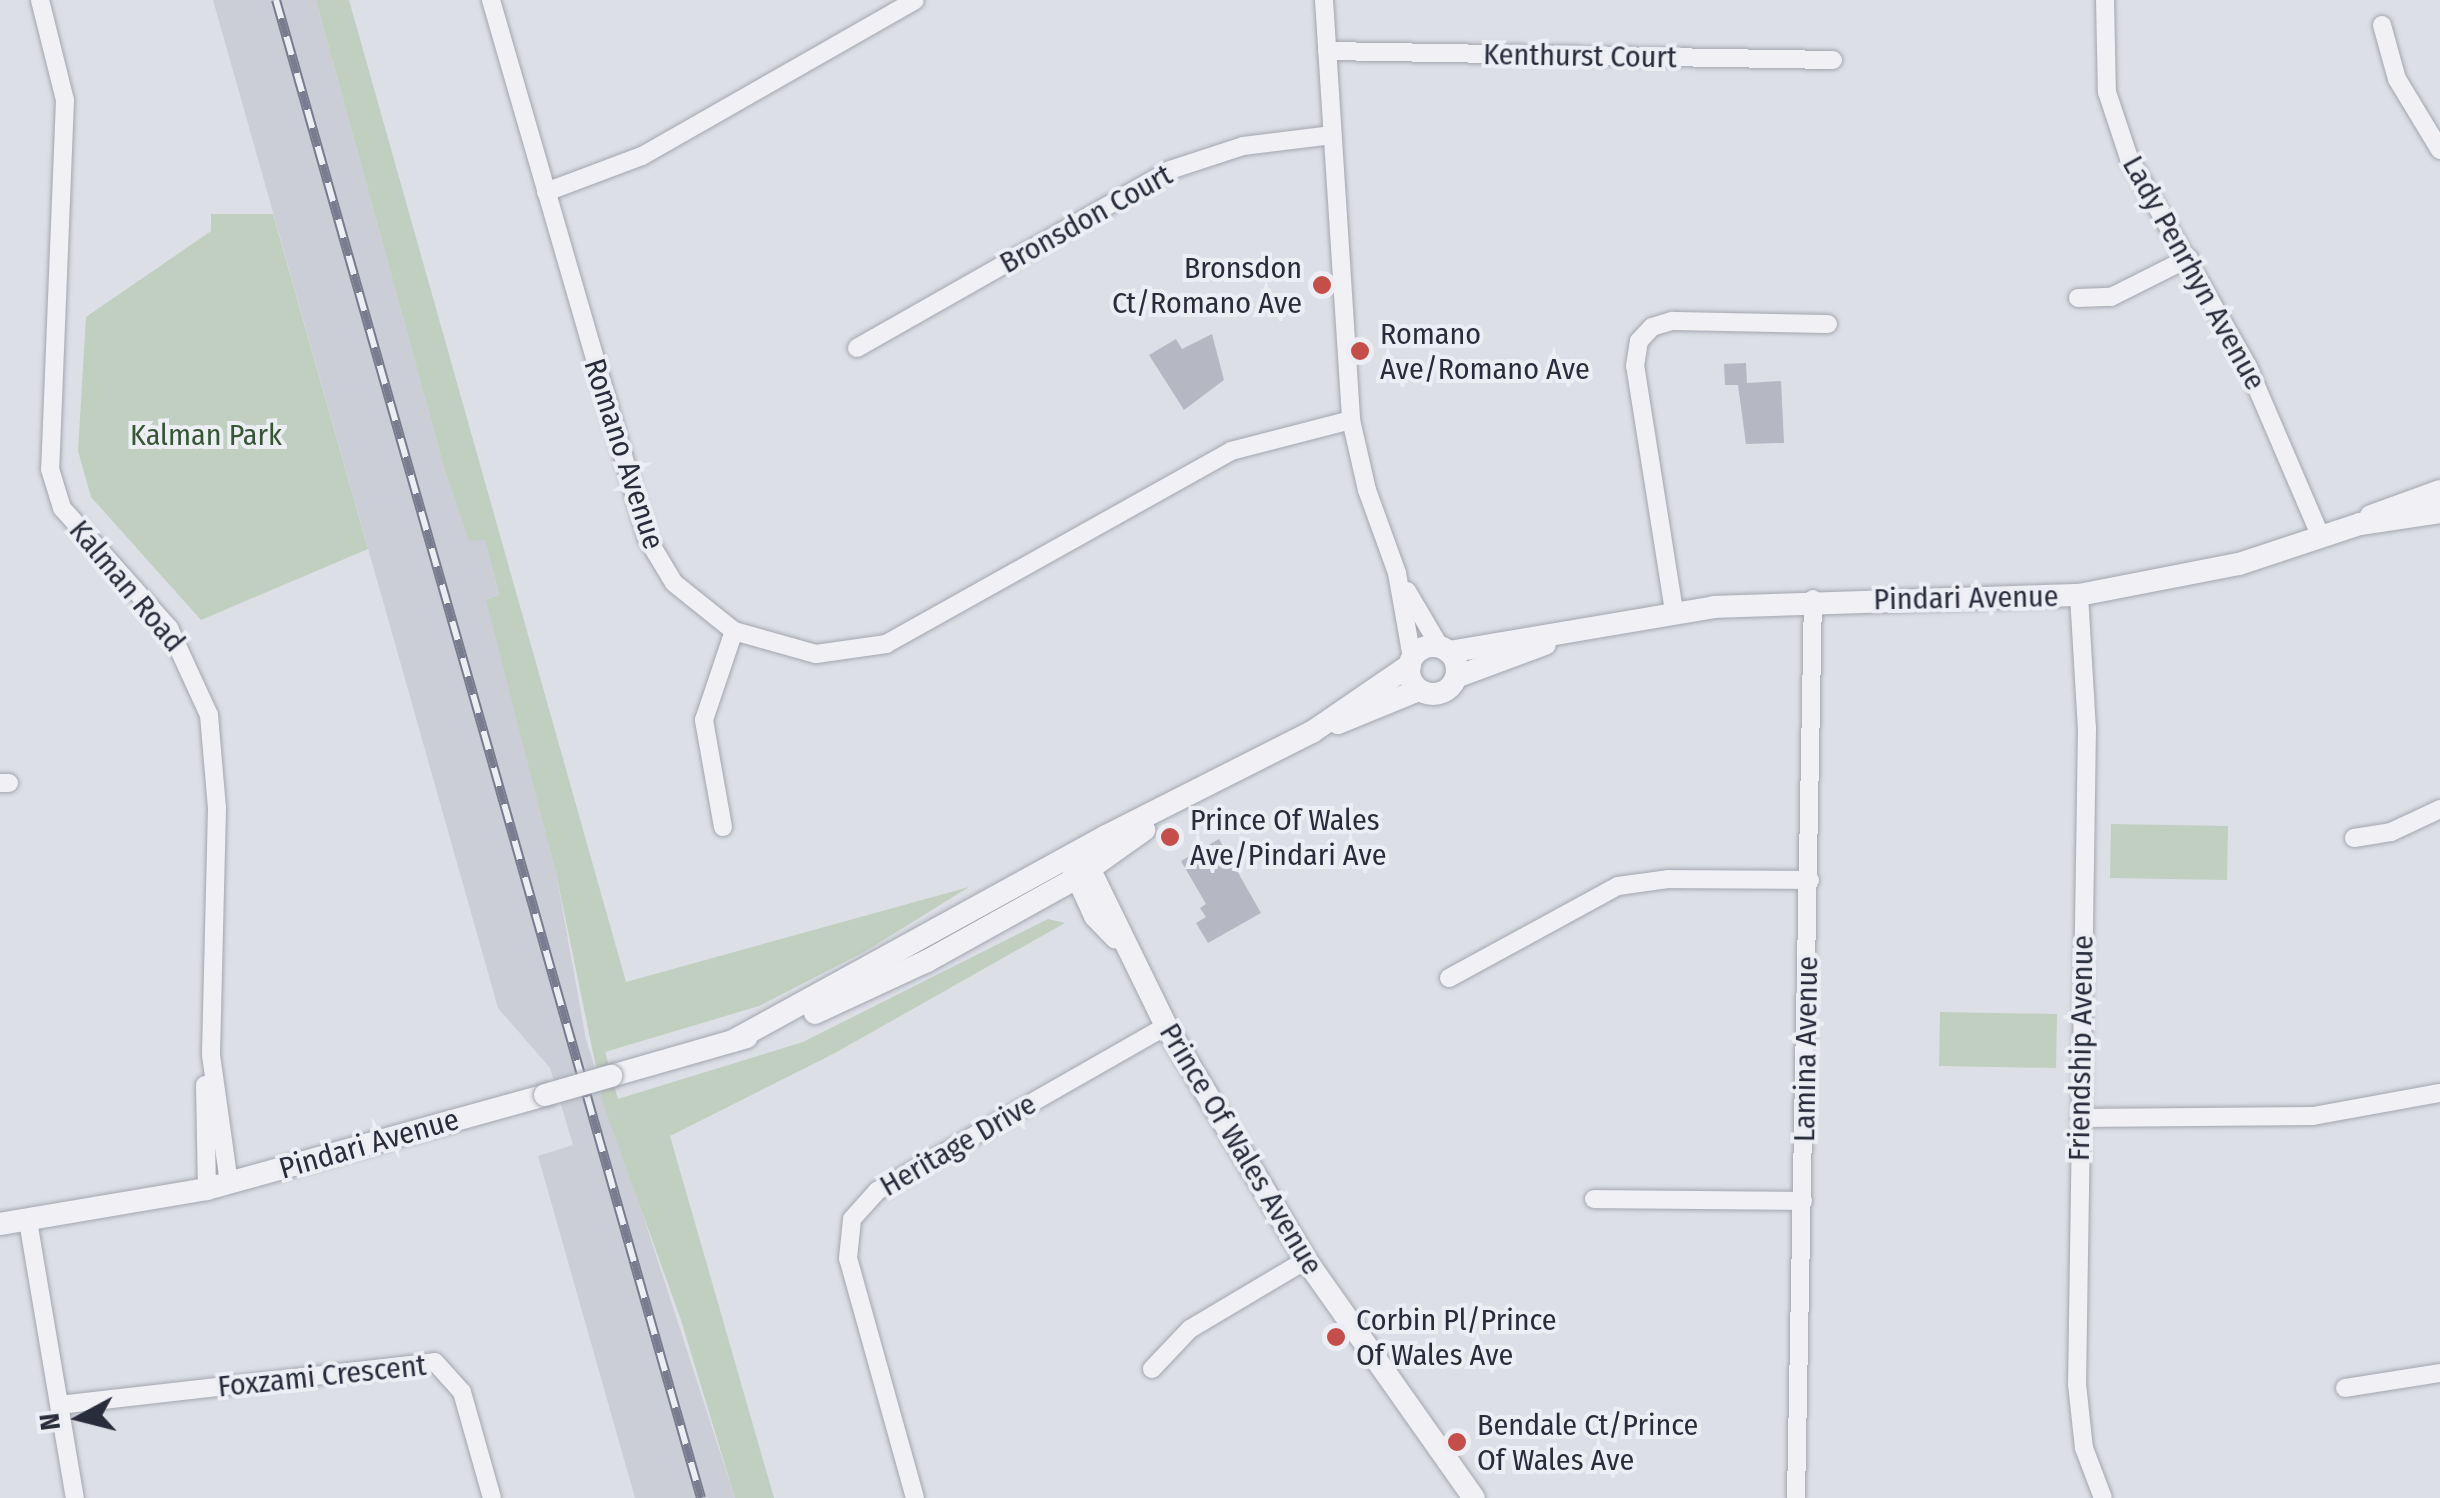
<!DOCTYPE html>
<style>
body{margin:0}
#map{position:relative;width:2440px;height:1498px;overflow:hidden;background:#dddfe6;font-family:"Fira Sans Condensed",sans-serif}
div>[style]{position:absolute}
.built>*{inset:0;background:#cbced7}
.green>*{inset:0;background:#c0cfbf;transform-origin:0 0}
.building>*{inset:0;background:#b5b8c2}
.roads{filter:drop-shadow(0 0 2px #a3a6af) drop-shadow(0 0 2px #a3a6af)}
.minor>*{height:18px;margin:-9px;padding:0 9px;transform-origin:9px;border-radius:9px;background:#f0f0f5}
.tertiary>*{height:22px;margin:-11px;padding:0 11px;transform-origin:11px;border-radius:11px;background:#f0f0f5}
.tertiary>.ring{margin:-11px;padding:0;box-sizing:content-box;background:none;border:22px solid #f0f0f5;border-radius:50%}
.rail>*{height:10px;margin-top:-5px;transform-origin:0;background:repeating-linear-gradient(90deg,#eceef4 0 19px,#787c8e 0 38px);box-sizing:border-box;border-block:2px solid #787c8e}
.bridges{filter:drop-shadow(0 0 2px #a3a6af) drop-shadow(0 0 2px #a3a6af)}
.tertiary-bridge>*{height:22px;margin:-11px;padding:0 11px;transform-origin:11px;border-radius:11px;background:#f0f0f5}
.dots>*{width:28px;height:28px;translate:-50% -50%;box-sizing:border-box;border:5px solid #eceef4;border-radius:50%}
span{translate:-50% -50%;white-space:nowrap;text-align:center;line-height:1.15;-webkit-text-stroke:8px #eceef4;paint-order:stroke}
.street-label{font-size:30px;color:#282c3b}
.poi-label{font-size:30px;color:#282c3b}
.right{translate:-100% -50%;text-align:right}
.left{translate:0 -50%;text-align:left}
.park-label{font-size:30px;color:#375636}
.north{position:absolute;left:30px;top:1368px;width:100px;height:100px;-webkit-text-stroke:8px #eceef4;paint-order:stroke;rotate:263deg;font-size:28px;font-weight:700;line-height:40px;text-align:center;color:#282c3b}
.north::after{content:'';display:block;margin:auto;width:35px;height:45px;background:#282c3b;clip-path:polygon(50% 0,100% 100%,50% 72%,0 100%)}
</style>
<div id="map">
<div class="built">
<div style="clip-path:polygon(213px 0,316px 0,445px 471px,469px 540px,485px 539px,499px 596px,487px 599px,556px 873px,586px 1040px,735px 1498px,635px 1498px,538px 1156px,573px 1145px,550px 1068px,498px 1008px)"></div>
</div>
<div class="green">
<div style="clip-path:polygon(316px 0,349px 0,626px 982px,969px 887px,866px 951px,759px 1006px,605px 1052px,618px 1099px,803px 1042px,1048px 919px,1065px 923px,835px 1053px,670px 1136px,774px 1498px,735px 1498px,681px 1320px,604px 1106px,556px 873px,486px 600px,499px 595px,485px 540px,469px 541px,445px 471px)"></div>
<div style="clip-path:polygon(211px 214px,273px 214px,368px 549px,201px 620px,91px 497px,78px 451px,86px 317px,211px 231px)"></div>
<div style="left:2111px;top:824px;width:117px;height:54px;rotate:1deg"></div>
<div style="left:1940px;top:1012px;width:117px;height:54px;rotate:1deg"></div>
</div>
<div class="building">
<div style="clip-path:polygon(1212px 334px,1224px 380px,1184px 410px,1149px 355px,1176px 339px,1182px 349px)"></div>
<div style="clip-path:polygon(1746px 363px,1747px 383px,1781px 381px,1784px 443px,1746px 444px,1738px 385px,1725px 385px,1724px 364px)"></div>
<div style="clip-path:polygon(1219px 839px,1261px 913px,1208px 943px,1196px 923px,1206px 917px,1200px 908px,1206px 904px,1181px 861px)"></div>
</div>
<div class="roads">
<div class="minor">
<div style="left:40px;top:0;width:103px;rotate:76deg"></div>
<div style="left:65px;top:100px;width:369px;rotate:92.3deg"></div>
<div style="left:50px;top:469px;width:41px;rotate:72.9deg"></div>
<div style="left:62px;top:508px;width:161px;rotate:48.3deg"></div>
<div style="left:169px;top:628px;width:96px;rotate:65.3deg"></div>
<div style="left:209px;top:715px;width:93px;rotate:85.1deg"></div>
<div style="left:217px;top:808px;width:247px;rotate:91.4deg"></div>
<div style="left:211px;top:1055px;width:129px;rotate:82deg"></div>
<div style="left:491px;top:0;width:560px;rotate:73.83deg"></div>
<div style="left:647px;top:538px;width:52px;rotate:59deg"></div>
<div style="left:674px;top:583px;width:77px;rotate:38.7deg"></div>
<div style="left:734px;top:631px;width:85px;rotate:15.7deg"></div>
<div style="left:816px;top:654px;width:71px;rotate:-8.1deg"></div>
<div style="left:886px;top:644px;width:395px;rotate:-29.2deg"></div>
<div style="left:1231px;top:451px;width:124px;rotate:-14.5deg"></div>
<div style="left:1324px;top:0;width:421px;rotate:86.3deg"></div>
<div style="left:1351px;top:420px;width:72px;rotate:77.1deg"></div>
<div style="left:1367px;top:490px;width:88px;rotate:70.1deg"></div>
<div style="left:1397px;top:573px;width:86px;rotate:80deg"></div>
<div style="left:2105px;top:0;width:92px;rotate:88.8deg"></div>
<div style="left:2107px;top:92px;width:70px;rotate:71.6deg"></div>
<div style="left:2129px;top:158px;width:241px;rotate:60.3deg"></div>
<div style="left:2248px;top:367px;width:185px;rotate:66.8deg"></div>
<div style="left:2382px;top:25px;width:56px;rotate:74.5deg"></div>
<div style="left:2397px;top:79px;width:83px;rotate:58.8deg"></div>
<div style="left:1327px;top:51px;width:506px;rotate:1.02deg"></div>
<div style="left:546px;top:192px;width:103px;rotate:-20.6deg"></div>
<div style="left:642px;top:156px;width:314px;rotate:-29.7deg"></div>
<div style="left:2078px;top:298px;width:33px;rotate:-2deg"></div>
<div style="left:2111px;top:297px;width:87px;rotate:-26.6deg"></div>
<div style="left:857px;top:348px;width:360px;rotate:-29.6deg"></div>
<div style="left:1170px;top:170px;width:77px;rotate:-18.2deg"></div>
<div style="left:1243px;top:146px;width:90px;rotate:-7deg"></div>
<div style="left:1407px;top:591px;width:65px;rotate:59.5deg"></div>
<div style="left:2079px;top:595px;width:133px;rotate:86.6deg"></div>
<div style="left:2087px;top:728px;width:656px;rotate:90.87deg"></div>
<div style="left:2077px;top:1384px;width:64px;rotate:83.8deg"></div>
<div style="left:2084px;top:1448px;width:53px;rotate:69.2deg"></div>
<div style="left:1674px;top:611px;width:248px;rotate:-99deg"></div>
<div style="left:1635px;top:366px;width:25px;rotate:-81deg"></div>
<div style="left:1639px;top:341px;width:19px;rotate:-47deg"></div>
<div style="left:1652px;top:327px;width:21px;rotate:-17deg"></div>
<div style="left:1672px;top:321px;width:156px;rotate:1.1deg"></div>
<div style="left:0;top:783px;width:9px"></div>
<div style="left:723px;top:827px;width:109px;rotate:-100.1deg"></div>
<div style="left:704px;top:720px;width:94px;rotate:-71.4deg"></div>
<div style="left:2354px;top:838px;width:37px;rotate:-9deg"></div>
<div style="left:2391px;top:832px;width:54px;rotate:-25.1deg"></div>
<div style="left:1449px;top:978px;width:192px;rotate:-28.6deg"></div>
<div style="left:1618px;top:886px;width:50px;rotate:-8deg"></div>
<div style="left:1668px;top:879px;width:142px;rotate:0.4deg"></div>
<div style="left:205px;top:1085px;width:104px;rotate:88.9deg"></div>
<div style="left:2080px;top:1118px;width:233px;rotate:-0.5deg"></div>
<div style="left:2313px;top:1116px;width:129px;rotate:-10.3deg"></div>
<div style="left:1594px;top:1199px;width:209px;rotate:0.5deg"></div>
<div style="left:28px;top:1221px;width:281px;rotate:80.4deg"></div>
<div style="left:1152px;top:1369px;width:55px;rotate:-46.5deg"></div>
<div style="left:1190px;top:1329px;width:135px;rotate:-30.7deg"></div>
<div style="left:2345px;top:1388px;width:96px;rotate:-9deg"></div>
<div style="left:59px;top:1405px;width:378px;rotate:-6.5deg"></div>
<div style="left:435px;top:1362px;width:40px;rotate:48deg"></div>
<div style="left:462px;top:1392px;width:110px;rotate:74.2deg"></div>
<div style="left:915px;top:1498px;width:249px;rotate:-105.6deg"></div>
<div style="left:848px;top:1258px;width:39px;rotate:-84deg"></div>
<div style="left:852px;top:1219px;width:38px;rotate:-48deg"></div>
<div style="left:877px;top:1191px;width:333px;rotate:-29.7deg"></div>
<div style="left:1796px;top:1498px;width:899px;rotate:-88.92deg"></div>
</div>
<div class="tertiary">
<div style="left:2371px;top:516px;width:73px;rotate:-19.9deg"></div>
<div class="ring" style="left:1409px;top:646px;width:26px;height:26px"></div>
<div style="left:1449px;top:652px;width:270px;rotate:-9.6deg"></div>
<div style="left:1715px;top:607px;width:364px;rotate:-1.9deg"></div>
<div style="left:2079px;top:595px;width:163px;rotate:-11deg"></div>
<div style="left:2239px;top:564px;width:127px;rotate:-18.3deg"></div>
<div style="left:2360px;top:524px;width:81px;rotate:-8.5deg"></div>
<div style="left:1456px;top:677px;width:95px;rotate:-20.3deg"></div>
<div style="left:1338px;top:723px;width:87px;rotate:-22.2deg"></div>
<div style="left:1072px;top:855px;width:21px;rotate:37deg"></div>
<div style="left:1089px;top:868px;width:176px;rotate:64deg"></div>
<div style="left:1166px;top:1026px;width:273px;rotate:59.1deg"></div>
<div style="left:1306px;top:1260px;width:291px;rotate:54.8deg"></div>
<div style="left:1073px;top:868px;width:53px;rotate:65.4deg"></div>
<div style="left:1095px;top:916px;width:30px;rotate:46deg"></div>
<div style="left:815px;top:1013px;width:123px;rotate:-24.9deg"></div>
<div style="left:927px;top:961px;width:169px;rotate:-29deg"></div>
<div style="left:1075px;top:879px;width:85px;rotate:-35.4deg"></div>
<div style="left:733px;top:1041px;width:426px;rotate:-28.8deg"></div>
<div style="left:1106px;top:836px;width:231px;rotate:-26.8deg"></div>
<div style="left:1312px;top:732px;width:119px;rotate:-34.4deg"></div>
<div style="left:611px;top:1076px;width:141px;rotate:-16deg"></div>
<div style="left:0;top:1224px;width:210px;rotate:-9.6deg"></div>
<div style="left:207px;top:1189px;width:351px;rotate:-15.5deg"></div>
</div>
</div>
<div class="rail">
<div style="left:276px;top:0;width:1557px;rotate:74.16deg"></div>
</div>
<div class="bridges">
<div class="tertiary-bridge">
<div style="left:545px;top:1095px;width:69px;rotate:-16.1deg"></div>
</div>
</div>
<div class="dots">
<div style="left:1322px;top:285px;background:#c34e4a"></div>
<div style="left:1360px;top:351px;background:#c34e4a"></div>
<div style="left:1170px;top:837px;background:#c34e4a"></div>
<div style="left:1336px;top:1337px;background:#c34e4a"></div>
<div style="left:1457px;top:1442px;background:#c34e4a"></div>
</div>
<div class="street-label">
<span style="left:1580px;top:56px;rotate:1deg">Kenthurst Court</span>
<span style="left:1086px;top:219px;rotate:-29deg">Bronsdon Court</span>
<span style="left:2194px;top:273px;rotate:61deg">Lady Penrhyn Avenue</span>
<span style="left:624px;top:454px;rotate:72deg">Romano Avenue</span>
<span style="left:127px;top:586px;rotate:50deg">Kalman Road</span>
<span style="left:1966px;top:598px;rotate:-1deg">Pindari Avenue</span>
<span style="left:2081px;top:1048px;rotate:-89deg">Friendship Avenue</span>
<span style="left:1806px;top:1049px;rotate:-89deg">Lamina Avenue</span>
<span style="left:369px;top:1144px;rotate:-16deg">Pindari Avenue</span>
<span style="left:958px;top:1145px;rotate:-30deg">Heritage Drive</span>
<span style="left:1241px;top:1149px;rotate:59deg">Prince Of Wales Avenue</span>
<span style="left:322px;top:1376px;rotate:-6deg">Foxzami Crescent</span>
</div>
<div class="poi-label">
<span class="right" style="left:1302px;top:285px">Bronsdon<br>Ct/Romano Ave</span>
<span class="left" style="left:1380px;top:351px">Romano<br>Ave/Romano Ave</span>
<span class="left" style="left:1190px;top:837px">Prince Of Wales<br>Ave/Pindari Ave</span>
<span class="left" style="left:1356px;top:1337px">Corbin Pl/Prince<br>Of Wales Ave</span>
<span class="left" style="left:1477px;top:1442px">Bendale Ct/Prince<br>Of Wales Ave</span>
</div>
<div class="park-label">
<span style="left:206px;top:435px">Kalman Park</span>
</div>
<div class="north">N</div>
</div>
